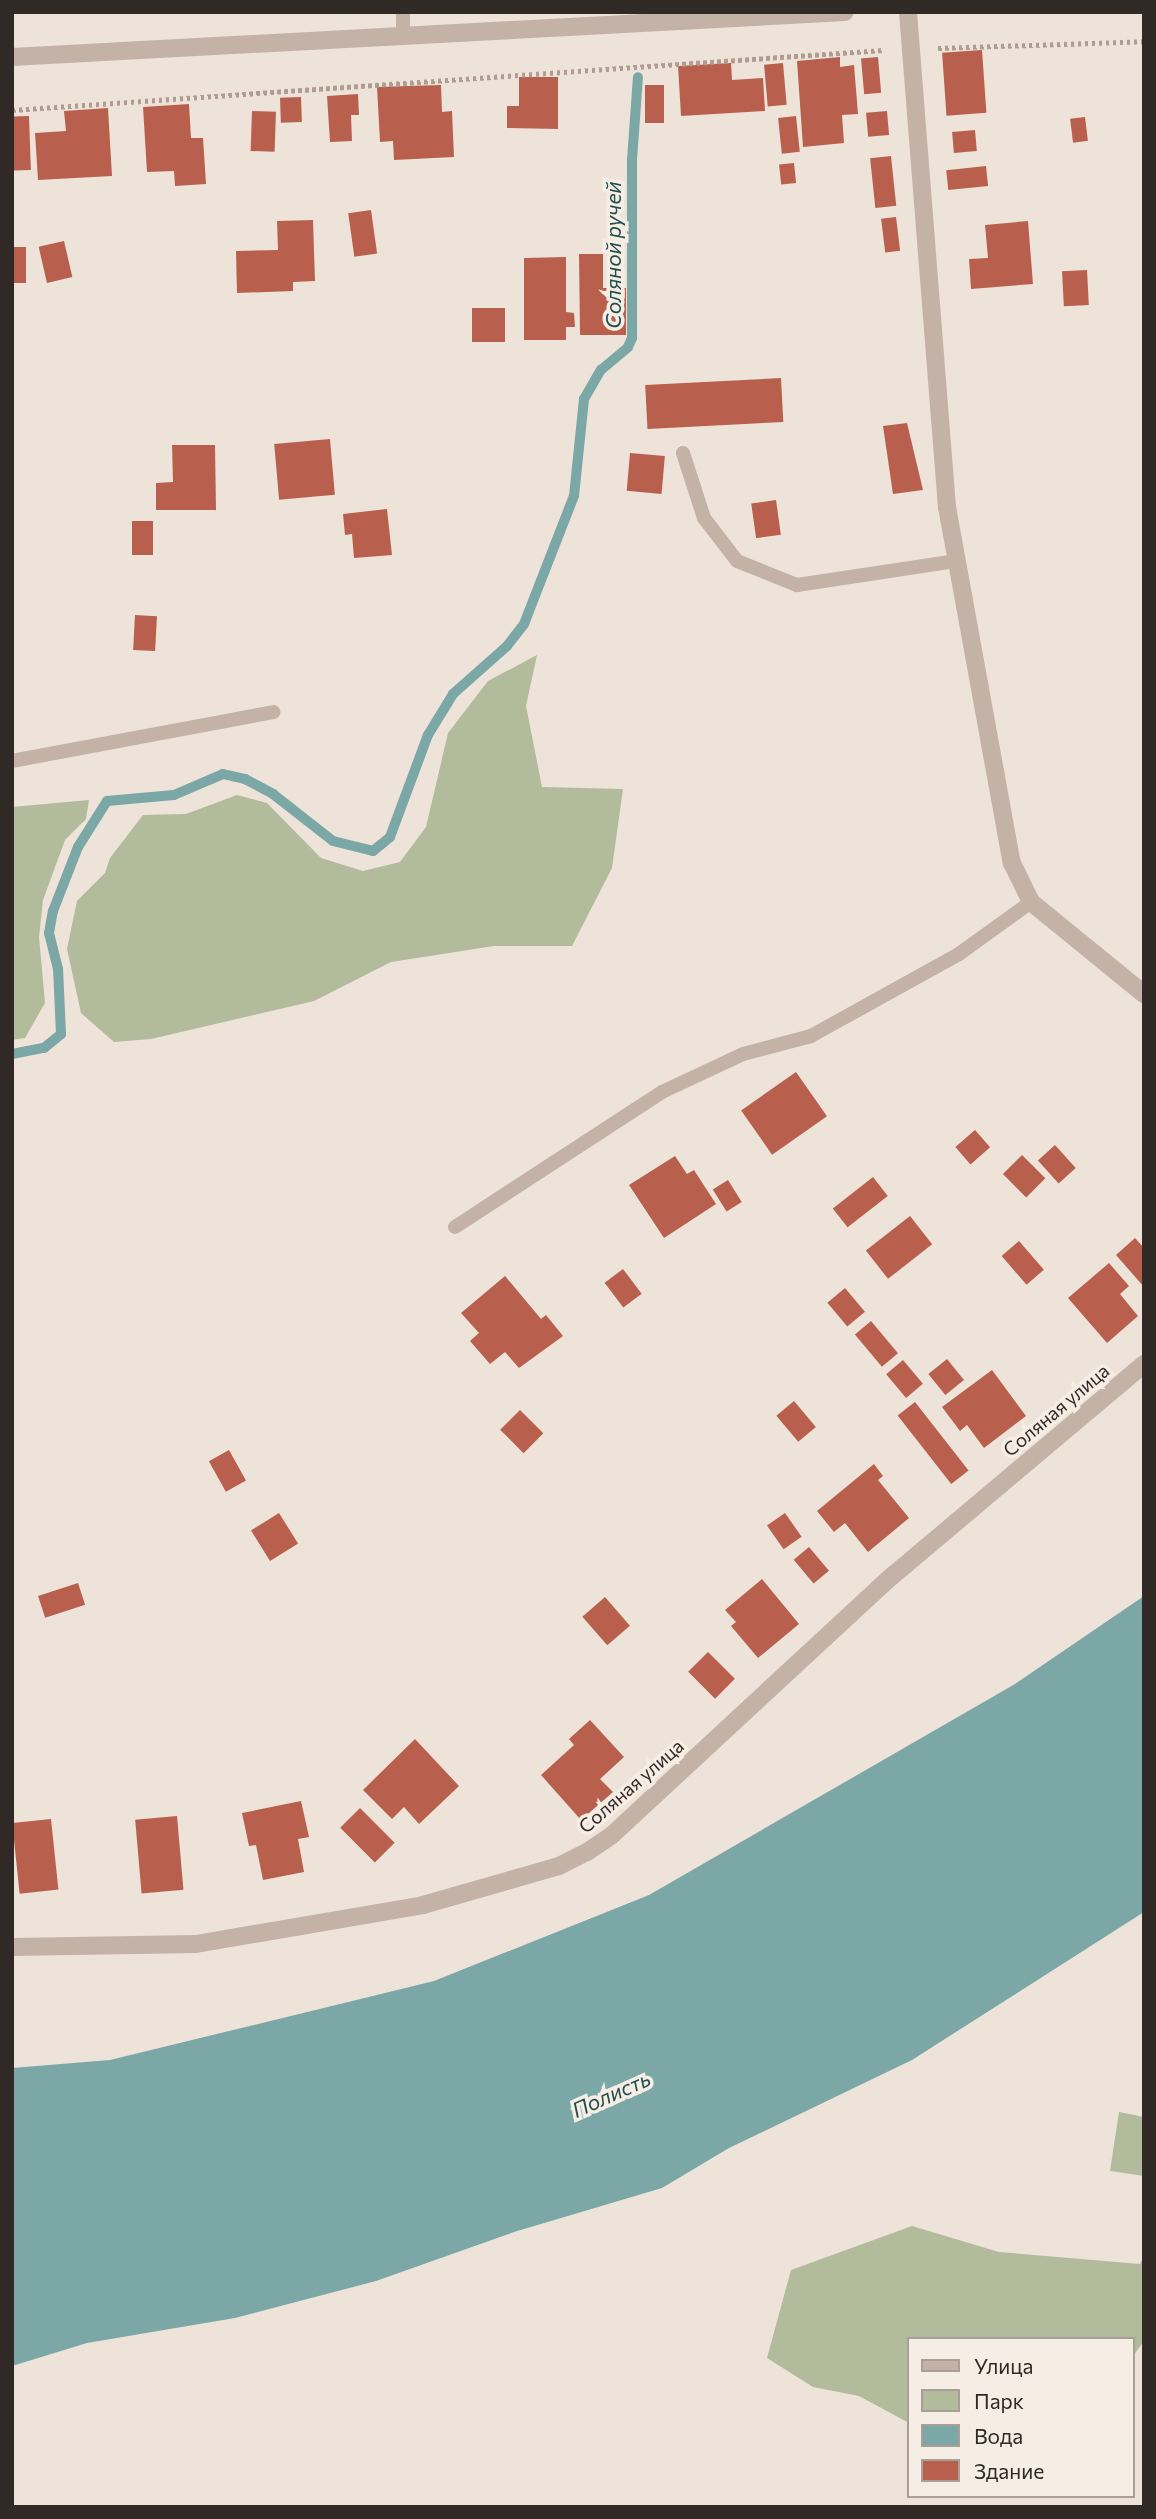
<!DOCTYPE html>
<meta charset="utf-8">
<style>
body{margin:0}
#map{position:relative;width:1156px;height:2519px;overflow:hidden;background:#eee3d9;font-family:Commissioner,sans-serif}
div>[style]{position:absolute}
.green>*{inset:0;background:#b2bb9b}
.water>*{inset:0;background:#7ba7a7}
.stream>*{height:10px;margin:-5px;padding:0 5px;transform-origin:5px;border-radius:5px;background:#7ba7a7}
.building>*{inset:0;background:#b8604d;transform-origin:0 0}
.path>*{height:4.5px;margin-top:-2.25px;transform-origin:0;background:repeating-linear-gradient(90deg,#b09c91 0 3.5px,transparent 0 7px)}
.lane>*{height:14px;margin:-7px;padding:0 7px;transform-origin:7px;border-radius:7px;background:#c4b2a6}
.street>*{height:18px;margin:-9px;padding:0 9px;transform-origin:9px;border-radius:9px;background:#c4b2a6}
span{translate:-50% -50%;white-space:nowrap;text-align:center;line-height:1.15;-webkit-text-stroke:7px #f6ede4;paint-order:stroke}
.street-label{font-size:19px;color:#312926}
.water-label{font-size:21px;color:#214e4e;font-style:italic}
.frame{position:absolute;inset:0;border:14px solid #312926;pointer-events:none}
.legend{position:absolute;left:907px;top:2337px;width:228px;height:161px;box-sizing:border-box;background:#f6ede4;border:2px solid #a79f98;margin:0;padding:9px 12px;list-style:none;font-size:21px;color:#312926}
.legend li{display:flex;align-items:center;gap:14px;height:35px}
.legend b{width:35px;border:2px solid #a79f98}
</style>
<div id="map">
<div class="green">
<div style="clip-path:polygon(537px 655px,526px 706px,542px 787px,623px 789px,612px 868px,572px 946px,494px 946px,391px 962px,314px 1001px,151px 1039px,114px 1042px,81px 1013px,67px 949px,77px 901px,105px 873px,110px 858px,143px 815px,186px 814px,237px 795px,267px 803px,321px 858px,363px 871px,400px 862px,426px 827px,448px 733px,488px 681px)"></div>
<div style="clip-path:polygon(89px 800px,86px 819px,65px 840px,43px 900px,39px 937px,45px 1003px,25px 1038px,12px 1040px,12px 807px)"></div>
<div style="clip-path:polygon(1119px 2112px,1144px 2117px,1144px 2176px,1110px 2171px)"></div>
<div style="clip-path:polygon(912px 2226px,999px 2252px,1140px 2264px,1144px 2256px,1144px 2341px,1133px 2356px,1133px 2339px,909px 2339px,909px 2423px,859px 2396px,813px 2387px,767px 2358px,791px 2270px)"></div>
</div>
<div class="water">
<div style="clip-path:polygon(1144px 1596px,1144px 1912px,912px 2060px,729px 2148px,662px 2188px,514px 2232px,376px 2281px,235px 2318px,87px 2343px,12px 2366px,12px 2068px,110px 2060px,434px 1981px,649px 1895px,1015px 1684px)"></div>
</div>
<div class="stream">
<div style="left:12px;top:1054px;width:33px;rotate:-11deg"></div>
<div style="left:44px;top:1048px;width:22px;rotate:-39deg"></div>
<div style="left:61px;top:1034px;width:65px;rotate:-92.6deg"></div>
<div style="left:58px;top:969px;width:37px;rotate:-104deg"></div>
<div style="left:49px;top:933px;width:22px;rotate:-80deg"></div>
<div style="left:53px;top:911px;width:69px;rotate:-68.7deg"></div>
<div style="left:78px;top:847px;width:54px;rotate:-57.8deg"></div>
<div style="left:107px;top:801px;width:67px;rotate:-5.1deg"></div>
<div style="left:174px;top:795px;width:53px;rotate:-23.2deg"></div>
<div style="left:223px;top:774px;width:23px;rotate:13deg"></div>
<div style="left:245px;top:779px;width:32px;rotate:28deg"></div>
<div style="left:273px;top:794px;width:76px;rotate:38.1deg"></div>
<div style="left:333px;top:841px;width:41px;rotate:14deg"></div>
<div style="left:373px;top:851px;width:22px;rotate:-39deg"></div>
<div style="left:390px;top:837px;width:109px;rotate:-69.6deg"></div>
<div style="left:428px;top:735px;width:48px;rotate:-58.6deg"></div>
<div style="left:453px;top:694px;width:72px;rotate:-41.6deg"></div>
<div style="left:507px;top:646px;width:28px;rotate:-52deg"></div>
<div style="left:524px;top:624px;width:137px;rotate:-68.7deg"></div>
<div style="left:574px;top:496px;width:98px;rotate:-84.1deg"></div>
<div style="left:584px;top:399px;width:34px;rotate:-60deg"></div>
<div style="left:601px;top:370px;width:35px;rotate:-40deg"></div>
<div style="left:628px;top:347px;width:10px;rotate:-66deg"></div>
<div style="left:632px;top:338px;width:178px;rotate:-90deg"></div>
<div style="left:632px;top:160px;width:83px;rotate:-85.9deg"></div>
</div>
<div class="building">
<div style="left:982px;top:50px;width:63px;height:40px;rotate:86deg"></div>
<div style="clip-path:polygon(840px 57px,840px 67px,854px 65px,858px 114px,842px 115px,844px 143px,803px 147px,797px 61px)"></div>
<div style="left:878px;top:57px;width:36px;height:17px;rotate:85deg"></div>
<div style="clip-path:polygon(731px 63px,732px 80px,763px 78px,765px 111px,681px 116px,678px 66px)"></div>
<div style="left:783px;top:63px;width:42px;height:19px;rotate:85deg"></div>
<div style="clip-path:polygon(519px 77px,558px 77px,558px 129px,507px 128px,507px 106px,519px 106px)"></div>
<div style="clip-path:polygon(441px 85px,442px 112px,452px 111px,454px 157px,394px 160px,393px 141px,380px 142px,377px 87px)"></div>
<div style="left:645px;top:85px;width:19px;height:38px"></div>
<div style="clip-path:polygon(358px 94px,359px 115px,351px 115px,352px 141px,330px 142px,327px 96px)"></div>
<div style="left:301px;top:97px;width:25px;height:21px;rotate:88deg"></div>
<div style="clip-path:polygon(189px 104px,191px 138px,203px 138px,206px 184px,175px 186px,174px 171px,147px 172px,143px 107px)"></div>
<div style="clip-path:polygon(108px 108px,112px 176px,38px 180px,35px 133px,66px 131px,64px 111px)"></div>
<div style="left:252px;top:111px;width:24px;height:40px;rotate:2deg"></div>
<div style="left:887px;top:111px;width:24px;height:21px;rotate:85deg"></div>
<div style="left:29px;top:116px;width:54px;height:17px;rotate:88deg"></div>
<div style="left:796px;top:116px;width:36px;height:18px;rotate:84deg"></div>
<div style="left:1085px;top:117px;width:24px;height:15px;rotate:83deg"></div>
<div style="left:975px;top:130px;width:21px;height:23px;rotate:85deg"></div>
<div style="left:891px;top:156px;width:50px;height:21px;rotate:84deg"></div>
<div style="left:794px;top:163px;width:20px;height:15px;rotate:84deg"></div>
<div style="left:986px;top:166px;width:20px;height:40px;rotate:84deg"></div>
<div style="left:371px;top:210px;width:44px;height:23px;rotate:82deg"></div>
<div style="left:896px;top:217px;width:34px;height:15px;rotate:83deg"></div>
<div style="clip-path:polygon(313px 220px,315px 281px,293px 282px,293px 291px,237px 293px,236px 251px,278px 250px,277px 221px)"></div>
<div style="clip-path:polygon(1028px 221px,1033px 284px,971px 289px,969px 259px,988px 258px,985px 225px)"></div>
<div style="left:64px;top:241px;width:37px;height:26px;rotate:77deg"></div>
<div style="left:12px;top:247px;width:14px;height:36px"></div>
<div style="clip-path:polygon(579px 254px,603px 254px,603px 288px,626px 288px,626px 335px,580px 335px)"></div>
<div style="clip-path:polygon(566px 257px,566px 312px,574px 313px,575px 327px,566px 327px,566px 340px,524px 340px,524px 258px)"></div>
<div style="left:1087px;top:270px;width:35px;height:25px;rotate:87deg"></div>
<div style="left:472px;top:308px;width:33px;height:34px"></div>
<div style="left:781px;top:378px;width:44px;height:136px;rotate:87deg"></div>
<div style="clip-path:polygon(907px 423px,923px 490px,893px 494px,883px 426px)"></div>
<div style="left:330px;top:439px;width:56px;height:56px;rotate:85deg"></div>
<div style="clip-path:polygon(172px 445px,215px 445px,216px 510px,156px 510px,156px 483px,173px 482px)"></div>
<div style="left:630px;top:453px;width:35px;height:38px;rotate:5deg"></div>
<div style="left:776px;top:500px;width:35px;height:25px;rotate:82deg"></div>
<div style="clip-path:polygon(387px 509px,392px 555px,354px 558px,352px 534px,345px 535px,343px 514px)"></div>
<div style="left:132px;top:521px;width:21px;height:34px"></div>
<div style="left:135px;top:615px;width:22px;height:35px;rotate:3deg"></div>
<div style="left:796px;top:1072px;width:54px;height:67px;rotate:55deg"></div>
<div style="left:975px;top:1130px;width:23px;height:26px;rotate:49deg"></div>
<div style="left:1055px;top:1145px;width:31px;height:23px;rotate:48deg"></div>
<div style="left:1022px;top:1155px;width:33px;height:27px;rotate:45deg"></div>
<div style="clip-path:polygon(675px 1156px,687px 1174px,694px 1170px,716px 1204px,664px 1238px,629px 1185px)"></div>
<div style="left:873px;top:1177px;width:24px;height:51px;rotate:52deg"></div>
<div style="left:728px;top:1180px;width:26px;height:18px;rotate:58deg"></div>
<div style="left:910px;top:1216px;width:36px;height:56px;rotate:52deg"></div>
<div style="clip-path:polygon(1135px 1238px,1144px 1248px,1144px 1287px,1116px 1255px)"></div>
<div style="left:1019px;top:1241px;width:38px;height:23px;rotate:49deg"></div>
<div style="clip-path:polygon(1109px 1263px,1129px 1286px,1120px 1294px,1138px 1316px,1107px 1343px,1068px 1298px)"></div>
<div style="left:623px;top:1269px;width:31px;height:23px;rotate:53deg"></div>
<div style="clip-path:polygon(505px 1276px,541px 1319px,546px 1315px,563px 1336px,519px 1368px,505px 1352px,490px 1364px,470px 1341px,479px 1333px,461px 1313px)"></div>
<div style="left:845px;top:1288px;width:31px;height:23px;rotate:50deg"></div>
<div style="left:871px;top:1321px;width:42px;height:21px;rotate:50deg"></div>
<div style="left:947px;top:1359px;width:27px;height:24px;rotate:51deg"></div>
<div style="left:903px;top:1360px;width:31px;height:22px;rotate:50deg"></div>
<div style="clip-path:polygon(992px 1370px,1026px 1416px,984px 1448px,967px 1425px,960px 1431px,942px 1407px)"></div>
<div style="left:794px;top:1401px;width:34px;height:23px;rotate:50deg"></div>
<div style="left:915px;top:1402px;width:87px;height:22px;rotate:52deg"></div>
<div style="left:520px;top:1410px;width:33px;height:28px;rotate:45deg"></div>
<div style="left:229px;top:1450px;width:35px;height:23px;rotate:61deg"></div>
<div style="clip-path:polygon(874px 1464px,883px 1476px,878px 1480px,909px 1518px,868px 1552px,845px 1523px,834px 1532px,817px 1511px)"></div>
<div style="left:279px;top:1513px;width:36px;height:33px;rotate:58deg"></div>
<div style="left:785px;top:1513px;width:29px;height:22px;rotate:55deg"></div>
<div style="left:809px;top:1547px;width:31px;height:20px;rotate:50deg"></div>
<div style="clip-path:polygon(762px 1579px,799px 1624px,758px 1658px,731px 1626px,736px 1622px,725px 1610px)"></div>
<div style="left:78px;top:1583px;width:23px;height:42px;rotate:72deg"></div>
<div style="left:605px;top:1597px;width:38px;height:30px;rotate:49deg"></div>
<div style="left:708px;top:1652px;width:38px;height:28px;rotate:45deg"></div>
<div style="clip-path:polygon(590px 1720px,624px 1757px,600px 1779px,613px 1792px,581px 1820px,541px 1775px,574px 1745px,569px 1739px)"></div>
<div style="clip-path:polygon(415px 1739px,459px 1786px,419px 1824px,404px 1807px,392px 1819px,363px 1790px)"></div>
<div style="clip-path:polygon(301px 1801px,309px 1837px,298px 1839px,304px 1872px,263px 1880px,256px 1845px,249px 1846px,242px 1813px)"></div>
<div style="left:360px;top:1808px;width:49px;height:28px;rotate:45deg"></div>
<div style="left:177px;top:1816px;width:74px;height:42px;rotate:85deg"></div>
<div style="left:51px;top:1819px;width:71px;height:39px;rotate:84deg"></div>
</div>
<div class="path">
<div style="left:938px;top:48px;width:206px;rotate:-1.9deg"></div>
<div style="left:12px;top:110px;width:874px;rotate:-3.94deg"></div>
</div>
<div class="lane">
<div style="left:403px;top:34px;width:22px;rotate:-90deg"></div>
<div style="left:683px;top:453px;width:68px;rotate:72.1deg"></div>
<div style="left:704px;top:518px;width:54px;rotate:52.5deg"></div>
<div style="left:737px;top:561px;width:65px;rotate:21.8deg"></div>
<div style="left:797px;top:585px;width:160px;rotate:-8.6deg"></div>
<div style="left:12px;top:761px;width:266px;rotate:-10.6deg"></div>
<div style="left:455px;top:1227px;width:247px;rotate:-33.1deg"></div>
<div style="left:662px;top:1092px;width:89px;rotate:-25.1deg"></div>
<div style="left:743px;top:1054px;width:70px;rotate:-14.8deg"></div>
<div style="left:811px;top:1036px;width:169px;rotate:-29deg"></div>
<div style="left:959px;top:954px;width:89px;rotate:-35.8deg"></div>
</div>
<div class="street">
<div style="left:908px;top:12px;width:497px;rotate:85.5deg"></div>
<div style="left:947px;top:507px;width:362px;rotate:79.7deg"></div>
<div style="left:1012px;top:863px;width:43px;rotate:64deg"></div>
<div style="left:1031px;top:902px;width:146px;rotate:39.2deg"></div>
<div style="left:12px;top:57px;width:834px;rotate:-3.09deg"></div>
<div style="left:12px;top:1947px;width:184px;rotate:-0.9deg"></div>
<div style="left:196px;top:1944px;width:230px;rotate:-9.7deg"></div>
<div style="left:423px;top:1905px;width:141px;rotate:-16deg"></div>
<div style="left:559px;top:1866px;width:31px;rotate:-27deg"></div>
<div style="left:587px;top:1852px;width:30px;rotate:-34deg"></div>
<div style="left:612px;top:1835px;width:380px;rotate:-42.8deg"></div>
<div style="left:891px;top:1577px;width:331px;rotate:-40.1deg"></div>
</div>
<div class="street-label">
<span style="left:1056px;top:1410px;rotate:-40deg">Соляная улица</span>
<span style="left:631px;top:1786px;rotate:-41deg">Соляная улица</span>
</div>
<div class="water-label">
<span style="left:613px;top:255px;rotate:-90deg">Соляной ручей</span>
<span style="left:611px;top:2094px;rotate:-24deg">Полисть</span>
</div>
<div class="frame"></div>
<ul class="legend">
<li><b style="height:9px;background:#c4b2a6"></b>Улица</li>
<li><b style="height:19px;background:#b2bb9b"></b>Парк</li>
<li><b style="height:19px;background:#7ba7a7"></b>Вода</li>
<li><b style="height:19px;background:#b8604d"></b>Здание</li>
</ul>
</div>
